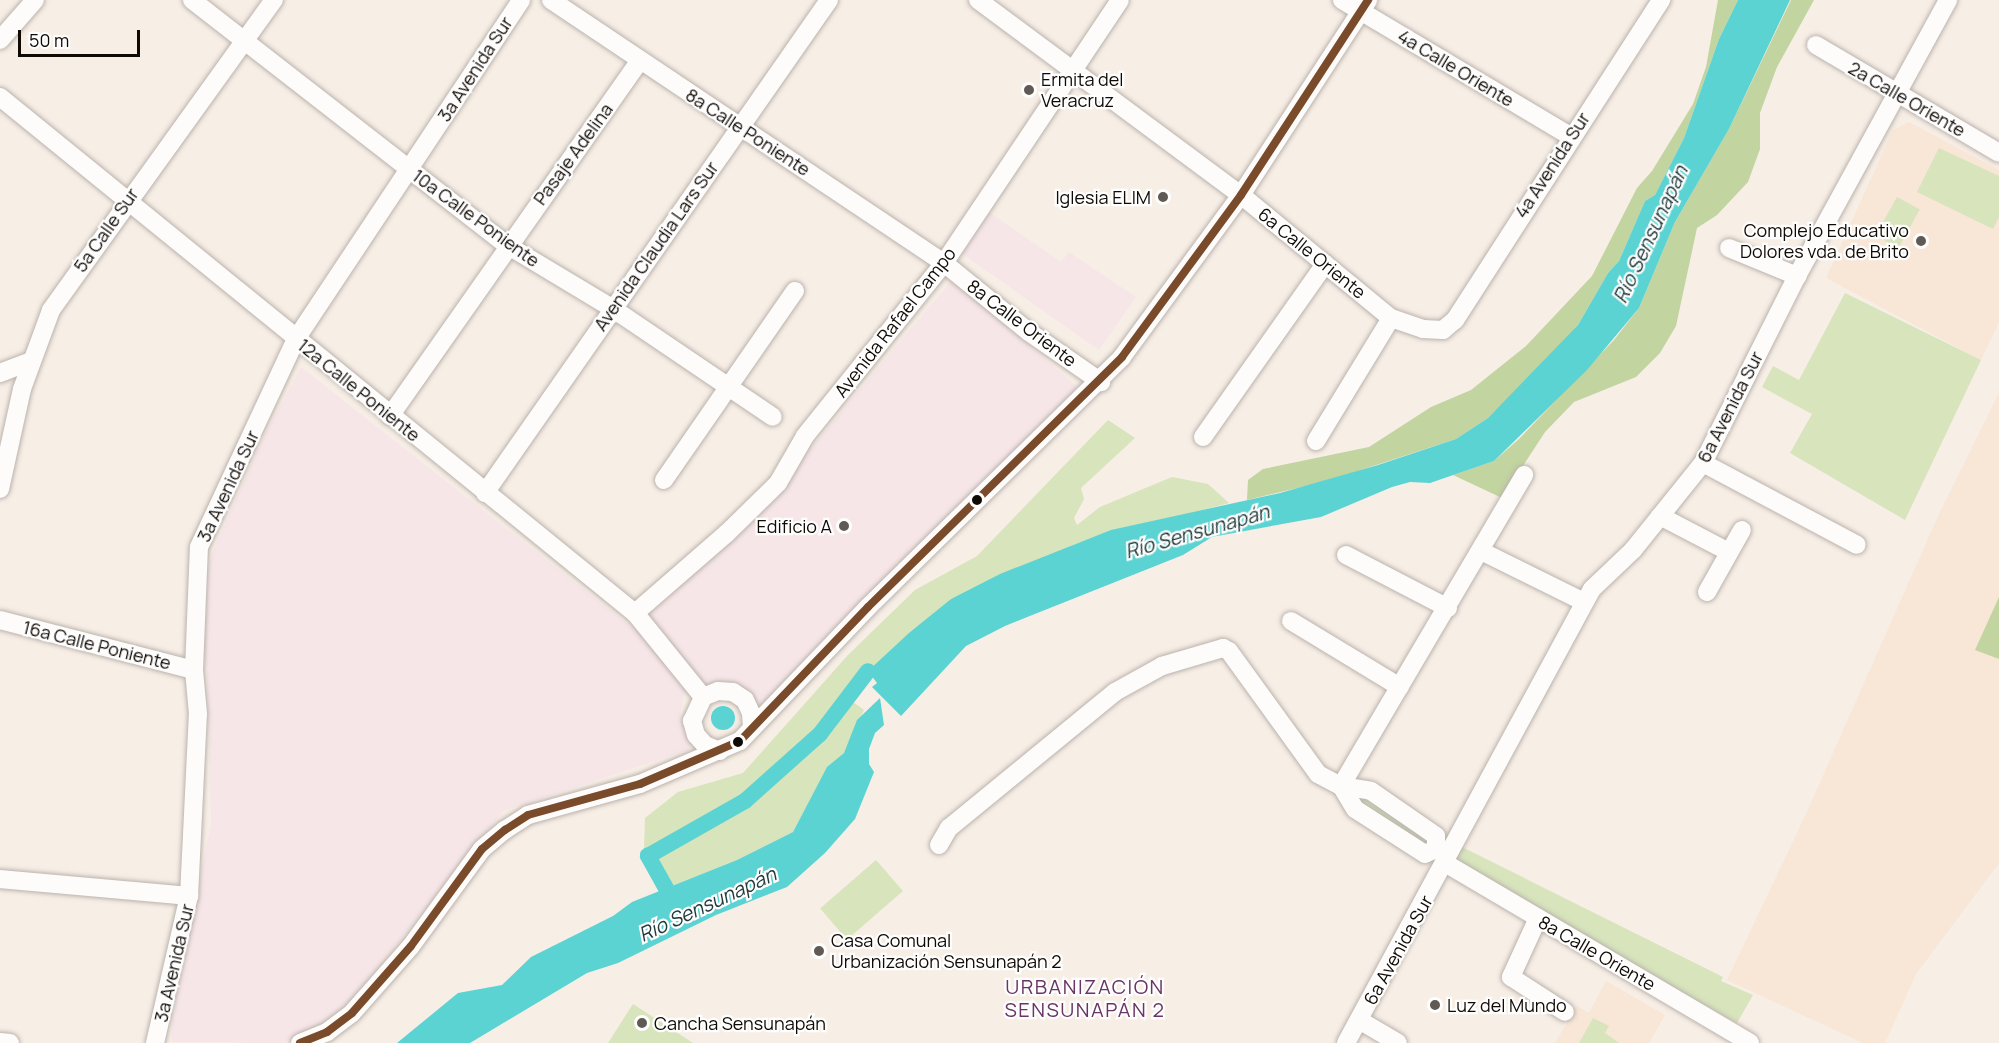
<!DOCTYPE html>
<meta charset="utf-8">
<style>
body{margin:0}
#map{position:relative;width:1999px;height:1043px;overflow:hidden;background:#f7eee6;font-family:Manrope,sans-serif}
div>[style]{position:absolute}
.commercial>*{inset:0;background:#f7e6e8}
.built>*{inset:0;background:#f8e6d6}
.green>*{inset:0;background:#d7e4bc;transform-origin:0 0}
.forest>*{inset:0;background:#c2d4a0}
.water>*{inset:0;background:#5bd3d3}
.round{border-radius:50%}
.canal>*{height:16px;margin:-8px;padding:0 8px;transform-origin:8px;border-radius:8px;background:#5bd3d3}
.roads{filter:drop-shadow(0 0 2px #bab3ac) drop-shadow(0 0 2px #bab3ac)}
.minor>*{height:18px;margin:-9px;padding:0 9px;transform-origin:9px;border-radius:9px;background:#fefcfb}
.bus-1>*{height:8px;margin:-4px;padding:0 4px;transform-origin:4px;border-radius:4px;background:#7a4b2a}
.dots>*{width:16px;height:16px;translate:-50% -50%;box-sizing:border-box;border:3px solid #fefefe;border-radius:50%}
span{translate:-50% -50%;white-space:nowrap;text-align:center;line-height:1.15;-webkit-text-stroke:4.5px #fefefe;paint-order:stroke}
.street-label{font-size:18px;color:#100a05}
.poi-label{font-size:18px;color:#100a05}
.left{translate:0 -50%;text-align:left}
.right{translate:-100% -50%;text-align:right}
.water-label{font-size:20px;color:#1f3838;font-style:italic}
.neighbourhood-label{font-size:20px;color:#693566;letter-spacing:1.5px}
.scale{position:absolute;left:18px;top:30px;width:122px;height:27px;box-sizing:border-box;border:3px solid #100a05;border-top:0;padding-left:8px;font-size:18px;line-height:21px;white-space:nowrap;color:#100a05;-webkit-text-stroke:4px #fefefe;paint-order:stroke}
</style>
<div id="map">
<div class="commercial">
<div style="clip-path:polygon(986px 210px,1061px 262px,1069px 252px,1136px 297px,1099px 350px,961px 253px)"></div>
<div style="clip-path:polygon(953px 279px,1077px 387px,770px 701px,756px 702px,704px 687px,684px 693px,680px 715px,691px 743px,688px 750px,503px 811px,347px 1007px,324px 1027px,284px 1043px,172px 1042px,172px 1018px,211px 823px,207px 672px,201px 644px,205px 579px,212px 554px,260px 444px,301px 367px,634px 629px,745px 526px)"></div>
</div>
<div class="built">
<div style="clip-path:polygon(1909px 122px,1999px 170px,1999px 322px,1981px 360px,1826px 278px,1893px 130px)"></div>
<div style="clip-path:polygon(1999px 393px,1999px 863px,1916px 974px,1885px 1043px,1863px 1043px,1727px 980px,1806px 814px,1939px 514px)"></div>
<div style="clip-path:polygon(1606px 981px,1665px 1015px,1649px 1043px,1555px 1043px,1577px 1006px,1589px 1013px)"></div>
</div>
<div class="green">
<div style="clip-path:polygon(1939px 148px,1999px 176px,1999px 217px,1993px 229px,1917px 192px)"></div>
<div style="left:1897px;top:197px;width:26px;height:44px;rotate:29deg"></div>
<div style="clip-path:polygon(1845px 293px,1981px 360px,1905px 520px,1790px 453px,1812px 414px,1762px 387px,1773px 366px,1799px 380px)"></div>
<div style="clip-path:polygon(1108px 420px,1135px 438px,1081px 488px,1084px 499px,1074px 518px,1077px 525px,1100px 507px,1172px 477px,1208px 484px,1229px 503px,1078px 543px,951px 599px,868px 671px,820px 734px,745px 801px,644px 851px,645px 818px,678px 792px,743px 773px,848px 655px,915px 590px,977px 556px)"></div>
<div style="clip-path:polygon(849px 699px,864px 710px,844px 753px,827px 768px,793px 832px,737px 860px,670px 887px,654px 858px,748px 803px,822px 737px)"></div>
<div style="clip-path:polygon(1364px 795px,1426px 836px,1424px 844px,1357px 803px,1356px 796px)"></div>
<div style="clip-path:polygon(1460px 846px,1723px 977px,1721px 981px,1753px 995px,1737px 1023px,1449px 863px)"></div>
<div style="left:876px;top:860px;width:41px;height:74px;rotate:49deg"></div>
<div style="clip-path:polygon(633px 1004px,693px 1043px,608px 1043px)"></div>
<div style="clip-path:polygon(1593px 1018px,1609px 1026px,1605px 1033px,1619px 1043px,1579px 1043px)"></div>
</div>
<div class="forest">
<div style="clip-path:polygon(1718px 0,1738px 0,1719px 39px,1684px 138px,1655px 195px,1645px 201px,1619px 261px,1608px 273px,1578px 325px,1557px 350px,1488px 418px,1456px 439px,1327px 481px,1247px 500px,1248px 480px,1263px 469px,1369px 447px,1431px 407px,1471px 390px,1526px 346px,1592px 276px,1637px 188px,1652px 171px,1693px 104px,1706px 67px)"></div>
<div style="clip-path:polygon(1791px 0,1814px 0,1777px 67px,1760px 113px,1760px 149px,1748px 182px,1717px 215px,1697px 228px,1676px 326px,1660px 353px,1636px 377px,1574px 402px,1545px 432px,1502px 498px,1453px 475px,1494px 461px,1519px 439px,1614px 340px,1639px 308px,1675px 222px,1729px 129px)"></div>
<div style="clip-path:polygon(1999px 597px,1999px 659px,1975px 650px)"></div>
</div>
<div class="water">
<div style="clip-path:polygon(1738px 0,1790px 0,1729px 129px,1675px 222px,1639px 308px,1587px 370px,1494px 461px,1430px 483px,1410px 482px,1392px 487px,1321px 517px,1212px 537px,1183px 555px,1005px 626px,966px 646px,901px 716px,872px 687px,877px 683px,868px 671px,909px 633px,951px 599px,1000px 574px,1111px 530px,1280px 493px,1378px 465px,1456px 439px,1488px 418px,1578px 325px,1608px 273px,1619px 261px,1645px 201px,1655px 195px,1684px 138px,1719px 39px)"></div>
<div style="clip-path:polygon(880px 698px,884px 725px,875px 733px,869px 749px,869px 764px,874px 772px,855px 819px,825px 853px,787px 887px,716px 915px,618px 963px,587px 973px,470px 1043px,397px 1043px,458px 993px,502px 985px,531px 957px,613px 916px,632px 902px,737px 860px,793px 832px,827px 767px,844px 753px,857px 720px)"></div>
<div class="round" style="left:711px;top:706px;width:24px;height:24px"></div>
</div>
<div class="canal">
<div style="left:677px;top:908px;width:60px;rotate:-119.1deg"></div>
<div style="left:648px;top:856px;width:112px;rotate:-29.6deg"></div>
<div style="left:745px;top:801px;width:101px;rotate:-41.8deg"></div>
<div style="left:820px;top:734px;width:79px;rotate:-52.7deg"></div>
</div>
<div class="roads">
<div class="minor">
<div style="left:192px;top:0;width:399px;rotate:37.9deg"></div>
<div style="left:507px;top:245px;width:122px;rotate:31deg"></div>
<div style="left:612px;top:308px;width:194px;rotate:34.1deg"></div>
<div style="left:551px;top:0;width:473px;rotate:33.8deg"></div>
<div style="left:944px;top:263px;width:109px;rotate:39.1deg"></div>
<div style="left:1029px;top:332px;width:88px;rotate:34.8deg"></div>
<div style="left:978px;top:0;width:327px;rotate:36.6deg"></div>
<div style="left:1241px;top:195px;width:194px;rotate:39.4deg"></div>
<div style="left:1391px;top:318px;width:34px;rotate:19deg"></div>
<div style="left:1423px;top:329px;width:20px;rotate:3deg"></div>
<div style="left:1443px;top:330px;width:16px;rotate:-40deg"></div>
<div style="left:1455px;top:320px;width:381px;rotate:-57.2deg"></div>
<div style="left:1342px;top:0;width:265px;rotate:30.8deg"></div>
<div style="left:0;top:40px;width:53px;rotate:-48.8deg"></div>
<div style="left:1816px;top:45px;width:212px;rotate:30.5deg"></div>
<div style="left:0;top:97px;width:818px;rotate:39.1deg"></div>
<div style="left:635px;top:613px;width:108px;rotate:51deg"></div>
<div style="left:1729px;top:248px;width:74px;rotate:22.4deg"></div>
<div style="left:0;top:373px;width:31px;rotate:-21deg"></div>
<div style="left:390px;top:416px;width:433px;rotate:-54.9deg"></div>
<div style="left:1203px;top:437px;width:212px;rotate:-54.8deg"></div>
<div style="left:1316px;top:441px;width:144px;rotate:-58.6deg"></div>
<div style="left:1703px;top:463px;width:174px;rotate:28deg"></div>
<div style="left:664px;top:480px;width:230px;rotate:-55.3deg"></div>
<div style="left:0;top:489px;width:102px;rotate:-77.6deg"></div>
<div style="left:22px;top:389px;width:84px;rotate:-69.8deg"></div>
<div style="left:51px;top:310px;width:382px;rotate:-54.3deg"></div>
<div style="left:485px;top:493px;width:601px;rotate:-55.09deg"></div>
<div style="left:1660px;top:516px;width:78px;rotate:27.6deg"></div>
<div style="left:1481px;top:551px;width:115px;rotate:26.3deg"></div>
<div style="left:1346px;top:555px;width:115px;rotate:27.5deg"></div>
<div style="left:1707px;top:592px;width:71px;rotate:-60.6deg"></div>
<div style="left:635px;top:613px;width:121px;rotate:-41deg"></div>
<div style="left:726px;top:534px;width:73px;rotate:-44.4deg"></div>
<div style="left:778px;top:483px;width:54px;rotate:-60.1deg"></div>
<div style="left:805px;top:436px;width:222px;rotate:-51.2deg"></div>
<div style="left:944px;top:263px;width:316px;rotate:-56.2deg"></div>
<div style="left:0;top:620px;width:200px;rotate:14.5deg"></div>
<div style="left:1291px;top:621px;width:127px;rotate:31.2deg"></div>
<div style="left:720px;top:751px;width:16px;rotate:-158deg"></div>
<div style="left:705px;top:745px;width:13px;rotate:-132deg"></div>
<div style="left:696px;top:735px;width:15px;rotate:-106deg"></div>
<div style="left:692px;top:721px;width:26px;rotate:-65deg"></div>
<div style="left:703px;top:697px;width:16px;rotate:-22deg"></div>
<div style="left:718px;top:691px;width:15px;rotate:4deg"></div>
<div style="left:733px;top:692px;width:14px;rotate:34deg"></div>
<div style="left:745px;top:700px;width:14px;rotate:65deg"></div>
<div style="left:751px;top:713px;width:14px;rotate:86deg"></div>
<div style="left:939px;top:845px;width:20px;rotate:-60deg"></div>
<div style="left:949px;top:828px;width:215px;rotate:-39.3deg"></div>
<div style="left:1115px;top:692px;width:54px;rotate:-29deg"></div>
<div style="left:1162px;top:666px;width:64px;rotate:-16.4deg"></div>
<div style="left:1223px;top:648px;width:7px;rotate:27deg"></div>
<div style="left:1229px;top:651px;width:152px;rotate:54.1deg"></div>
<div style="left:1318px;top:774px;width:26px;rotate:28deg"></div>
<div style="left:1341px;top:786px;width:30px;rotate:9deg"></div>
<div style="left:1371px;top:791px;width:79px;rotate:34.7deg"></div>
<div style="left:1436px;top:836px;width:13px;rotate:90deg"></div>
<div style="left:1436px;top:849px;width:12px;rotate:156deg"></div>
<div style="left:1425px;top:854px;width:83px;rotate:-147.3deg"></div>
<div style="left:1355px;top:809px;width:27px;rotate:-121deg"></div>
<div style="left:1341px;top:786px;width:361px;rotate:-59.5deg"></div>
<div style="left:1445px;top:863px;width:354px;rotate:30.5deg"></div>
<div style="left:0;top:879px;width:190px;rotate:5.1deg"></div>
<div style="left:1538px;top:918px;width:65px;rotate:114.6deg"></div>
<div style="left:1511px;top:977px;width:64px;rotate:32.9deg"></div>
<div style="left:1359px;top:1020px;width:45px;rotate:30.5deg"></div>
<div style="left:0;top:1042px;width:10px;rotate:6deg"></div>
<div style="left:155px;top:1043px;width:151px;rotate:-77deg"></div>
<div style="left:189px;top:896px;width:182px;rotate:-87.2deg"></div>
<div style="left:198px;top:714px;width:44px;rotate:-95.2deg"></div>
<div style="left:194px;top:670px;width:123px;rotate:-87.7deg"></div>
<div style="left:199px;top:547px;width:230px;rotate:-65deg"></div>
<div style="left:296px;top:339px;width:407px;rotate:-56.4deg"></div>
<div style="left:300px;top:1043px;width:29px;rotate:-22deg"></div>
<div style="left:327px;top:1032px;width:31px;rotate:-37deg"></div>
<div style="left:352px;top:1013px;width:89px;rotate:-48.6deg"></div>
<div style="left:411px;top:946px;width:120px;rotate:-53.8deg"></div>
<div style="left:482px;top:849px;width:30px;rotate:-40deg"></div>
<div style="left:505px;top:830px;width:27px;rotate:-33deg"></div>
<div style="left:528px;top:815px;width:116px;rotate:-15.5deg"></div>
<div style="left:640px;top:784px;width:109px;rotate:-23.3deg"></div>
<div style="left:740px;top:741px;width:185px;rotate:-46.3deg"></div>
<div style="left:868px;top:607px;width:356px;rotate:-44.5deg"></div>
<div style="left:1122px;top:357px;width:201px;rotate:-53.7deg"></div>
<div style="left:1241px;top:195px;width:233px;rotate:-56.9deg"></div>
<div style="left:1346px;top:1043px;width:516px;rotate:-61.55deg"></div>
<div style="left:1592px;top:589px;width:57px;rotate:-43.6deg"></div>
<div style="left:1633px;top:550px;width:112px;rotate:-51.2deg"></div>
<div style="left:1703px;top:463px;width:209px;rotate:-63.3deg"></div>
<div style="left:1797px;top:276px;width:315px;rotate:-61.3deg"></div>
</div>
</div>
<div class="bus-1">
<div style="left:300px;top:1043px;width:29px;rotate:-22deg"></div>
<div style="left:327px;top:1032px;width:31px;rotate:-37deg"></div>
<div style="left:352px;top:1013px;width:89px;rotate:-48.6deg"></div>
<div style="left:411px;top:946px;width:120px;rotate:-53.8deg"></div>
<div style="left:482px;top:849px;width:30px;rotate:-40deg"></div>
<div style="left:505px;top:830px;width:27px;rotate:-33deg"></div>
<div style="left:528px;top:815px;width:116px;rotate:-15.5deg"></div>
<div style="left:640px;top:784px;width:109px;rotate:-23.3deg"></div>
<div style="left:740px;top:741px;width:185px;rotate:-46.3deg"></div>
<div style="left:868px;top:607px;width:356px;rotate:-44.5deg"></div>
<div style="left:1122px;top:357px;width:201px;rotate:-53.7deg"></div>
<div style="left:1241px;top:195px;width:233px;rotate:-56.9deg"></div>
</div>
<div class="dots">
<div style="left:1029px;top:90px;background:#615a54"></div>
<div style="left:1163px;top:197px;background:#615a54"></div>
<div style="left:1921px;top:241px;background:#615a54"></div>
<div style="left:977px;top:500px;background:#100a05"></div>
<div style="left:844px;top:526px;background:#615a54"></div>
<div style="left:738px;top:742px;background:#100a05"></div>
<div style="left:819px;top:951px;background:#615a54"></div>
<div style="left:1435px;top:1005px;background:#615a54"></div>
<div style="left:642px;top:1023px;background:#615a54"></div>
</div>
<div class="street-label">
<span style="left:1456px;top:68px;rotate:31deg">4a Calle Oriente</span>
<span style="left:475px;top:69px;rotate:-57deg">3a Avenida Sur</span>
<span style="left:1907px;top:99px;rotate:30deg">2a Calle Oriente</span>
<span style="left:748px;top:132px;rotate:33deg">8a Calle Poniente</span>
<span style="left:573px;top:154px;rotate:-54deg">Pasaje Adelina</span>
<span style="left:1552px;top:165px;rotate:-57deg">4a Avenida Sur</span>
<span style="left:476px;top:218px;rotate:36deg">10a Calle Poniente</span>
<span style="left:106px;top:230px;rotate:-55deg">5a Calle Sur</span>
<span style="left:656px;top:246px;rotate:-55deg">Avenida Claudia Lars Sur</span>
<span style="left:1312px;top:253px;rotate:39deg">6a Calle Oriente</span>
<span style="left:895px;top:322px;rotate:-52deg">Avenida Rafael Campo</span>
<span style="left:1022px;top:323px;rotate:37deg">8a Calle Oriente</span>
<span style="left:359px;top:390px;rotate:39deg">12a Calle Poniente</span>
<span style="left:1730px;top:407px;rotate:-63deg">6a Avenida Sur</span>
<span style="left:228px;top:486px;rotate:-65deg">3a Avenida Sur</span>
<span style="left:97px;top:645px;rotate:14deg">16a Calle Poniente</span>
<span style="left:1398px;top:950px;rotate:-61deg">6a Avenida Sur</span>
<span style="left:1597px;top:953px;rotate:30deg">8a Calle Oriente</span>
<span style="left:174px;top:963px;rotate:-77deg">3a Avenida Sur</span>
</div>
<div class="poi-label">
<span class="left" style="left:1041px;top:90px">Ermita del<br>Veracruz</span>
<span class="right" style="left:1151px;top:197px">Iglesia ELIM</span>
<span class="right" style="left:1909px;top:241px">Complejo Educativo<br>Dolores vda. de Brito</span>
<span class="right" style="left:832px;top:526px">Edificio A</span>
<span class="left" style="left:831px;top:951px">Casa Comunal<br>Urbanización Sensunapán 2</span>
<span class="left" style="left:1447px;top:1005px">Luz del Mundo</span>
<span class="left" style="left:654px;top:1023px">Cancha Sensunapán</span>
</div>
<div class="water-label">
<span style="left:1650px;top:234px;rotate:-65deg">Río Sensunapán</span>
<span style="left:1197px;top:531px;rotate:-16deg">Río Sensunapán</span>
<span style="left:707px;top:904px;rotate:-25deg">Río Sensunapán</span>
</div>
<div class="neighbourhood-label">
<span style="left:1085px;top:998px">URBANIZACIÓN<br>SENSUNAPÁN 2</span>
</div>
<div class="scale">50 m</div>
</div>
